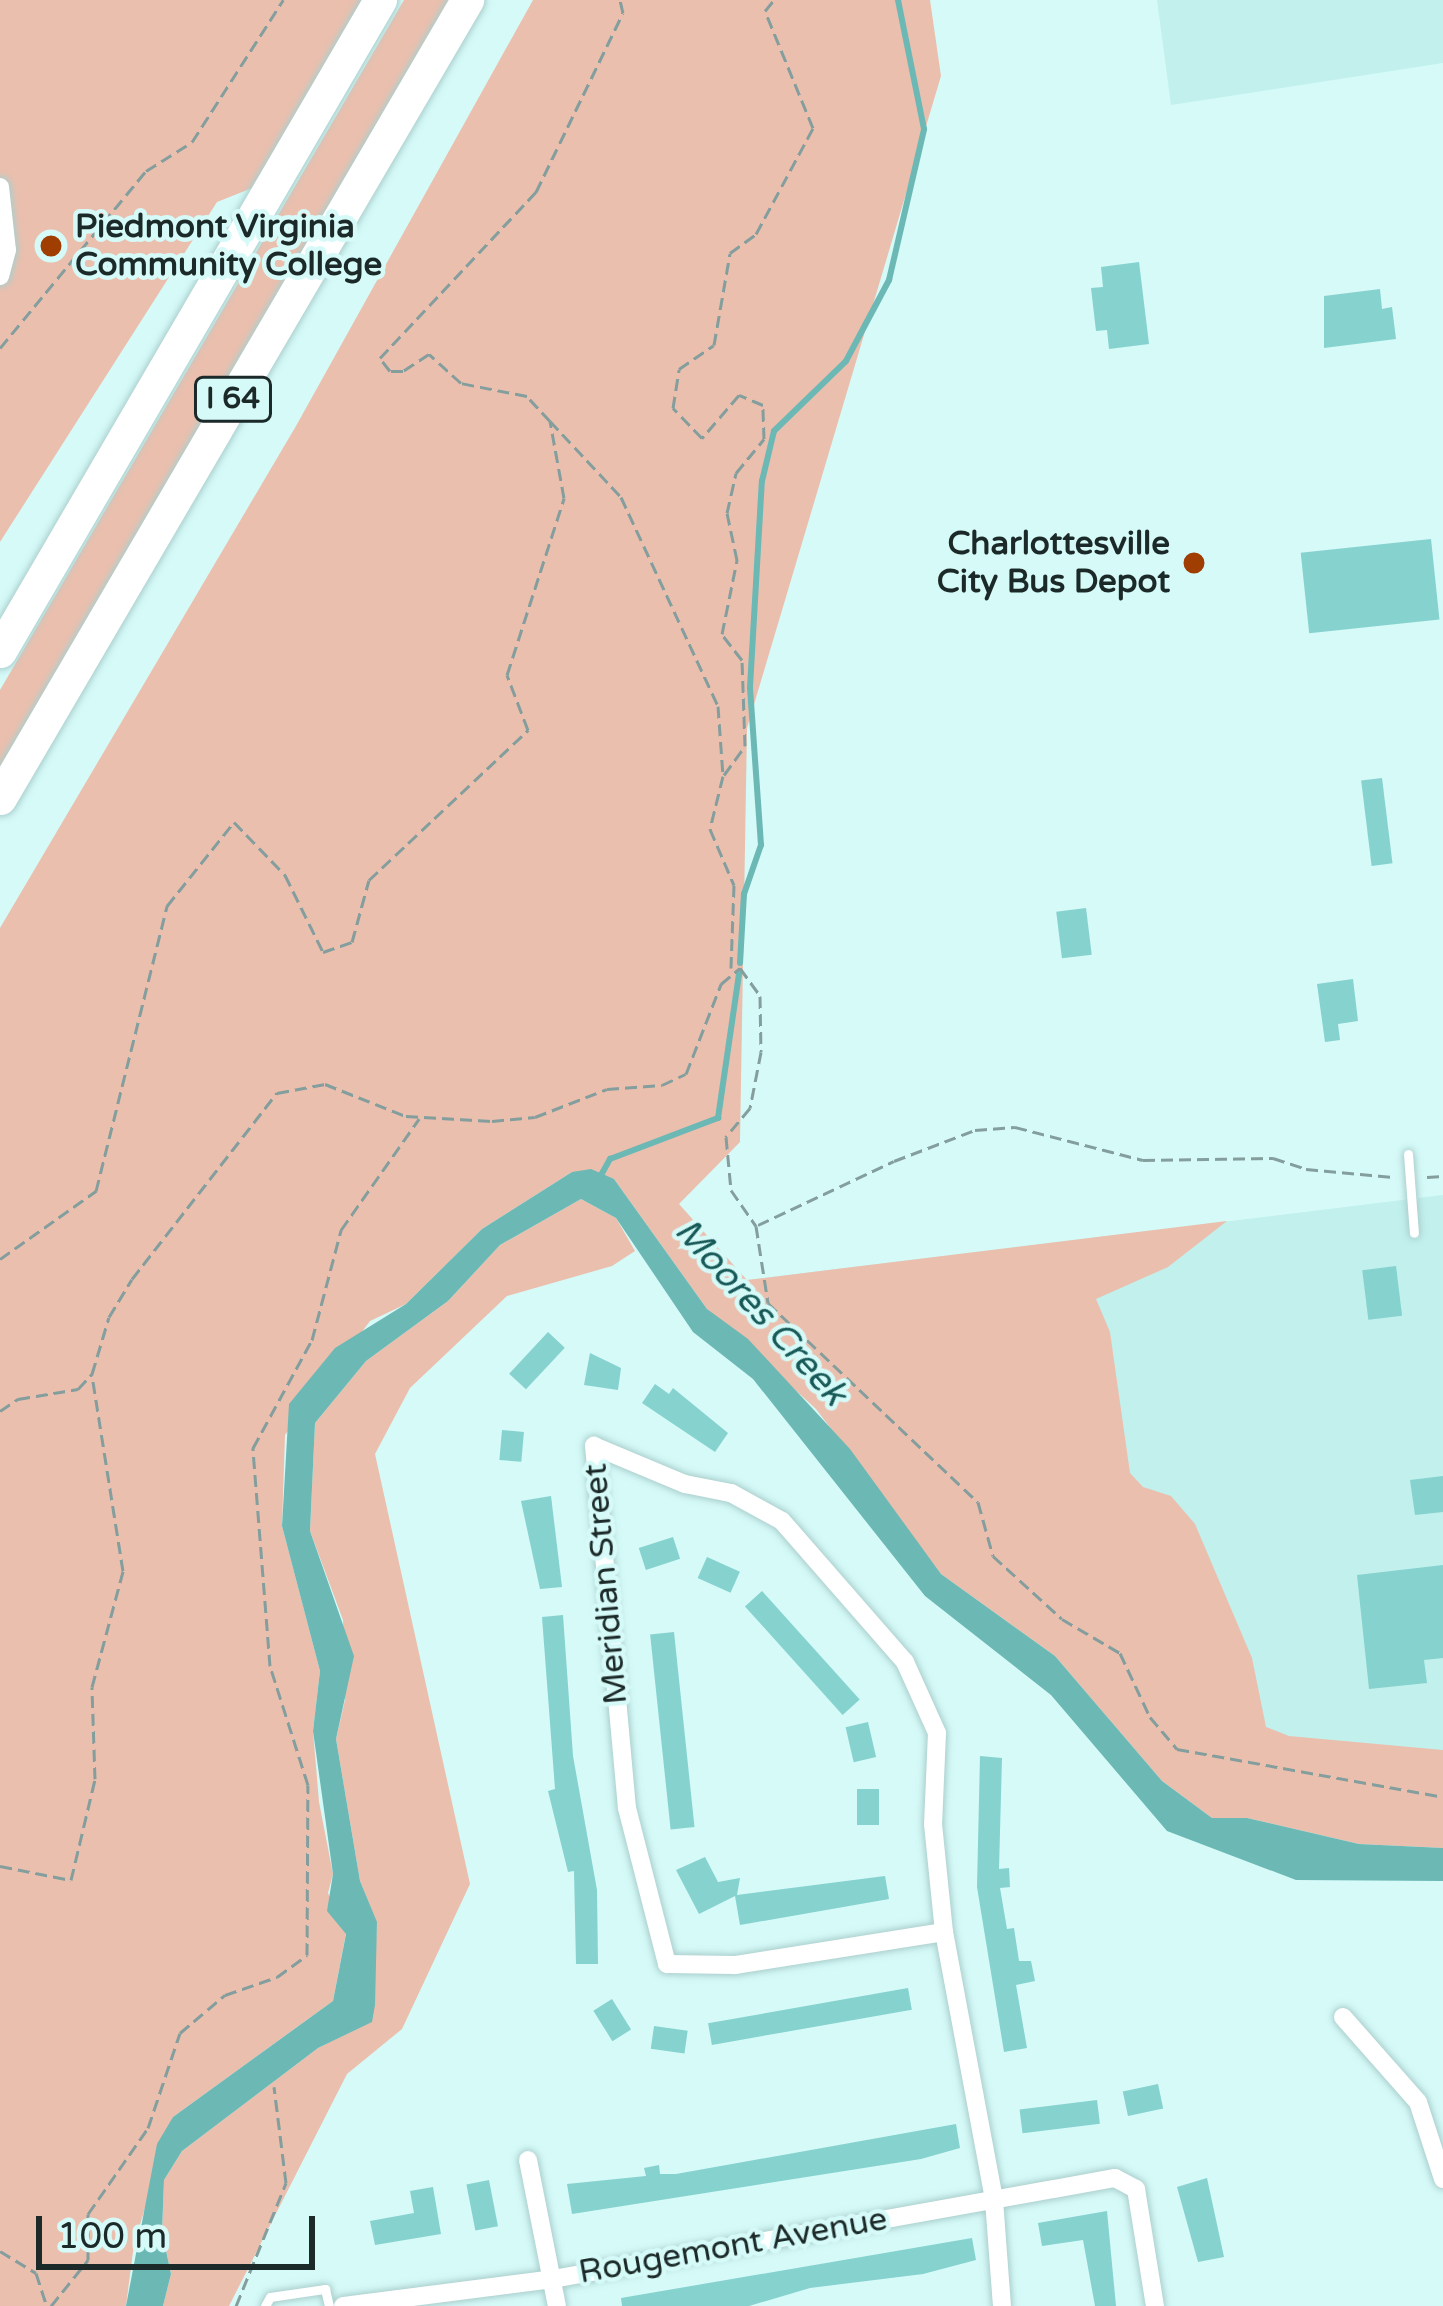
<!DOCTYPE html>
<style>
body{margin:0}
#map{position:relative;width:1443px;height:2306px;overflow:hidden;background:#d5faf8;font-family:"Varela Round",sans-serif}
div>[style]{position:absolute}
.built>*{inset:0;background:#c1f0ed}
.green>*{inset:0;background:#ebbfae}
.water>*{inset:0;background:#6bb8b5}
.stream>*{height:6px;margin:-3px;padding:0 3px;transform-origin:3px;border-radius:3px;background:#6bb8b5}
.building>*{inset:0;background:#85d2cf;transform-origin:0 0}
.path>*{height:3px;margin-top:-1.5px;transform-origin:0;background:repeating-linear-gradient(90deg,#839e9d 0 12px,transparent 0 18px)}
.roads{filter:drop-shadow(0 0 3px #abcfcd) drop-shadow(0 0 3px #abcfcd)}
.lane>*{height:9px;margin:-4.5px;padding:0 4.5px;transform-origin:4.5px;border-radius:4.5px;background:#fff}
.street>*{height:18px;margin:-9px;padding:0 9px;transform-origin:9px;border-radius:9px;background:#fff}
.highway>*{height:33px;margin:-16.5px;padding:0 16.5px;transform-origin:16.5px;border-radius:16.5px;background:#fff}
.dots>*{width:33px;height:33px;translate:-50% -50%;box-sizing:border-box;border:6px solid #d5faf8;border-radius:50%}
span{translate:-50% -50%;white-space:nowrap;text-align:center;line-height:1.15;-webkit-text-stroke:9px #d5faf8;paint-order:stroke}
.shield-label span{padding:3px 9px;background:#d5faf8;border:3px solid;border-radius:9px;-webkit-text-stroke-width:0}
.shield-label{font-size:30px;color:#1b2928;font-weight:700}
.poi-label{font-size:33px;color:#1b2928;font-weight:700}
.left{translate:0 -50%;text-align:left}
.right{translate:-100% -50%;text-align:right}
.street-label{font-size:33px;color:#1b2928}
.water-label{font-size:36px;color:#175957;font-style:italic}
.scale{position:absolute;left:36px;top:2216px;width:279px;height:54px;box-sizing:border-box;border:6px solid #1b2928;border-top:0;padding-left:15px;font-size:36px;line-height:42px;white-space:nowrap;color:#1b2928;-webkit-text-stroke:9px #d5faf8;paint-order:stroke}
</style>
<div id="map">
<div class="built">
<div style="clip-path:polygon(1157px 0,1443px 0,1443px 63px,1171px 105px)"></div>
<div style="clip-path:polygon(1443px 1195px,1443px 1824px,1362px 1814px,747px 1280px)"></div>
</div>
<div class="green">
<div style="clip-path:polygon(0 0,380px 0,277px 178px,217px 202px,0 542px)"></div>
<div style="clip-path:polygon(404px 0,457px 0,0 784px,0 690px)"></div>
<div style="clip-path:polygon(533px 0,930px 0,941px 76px,747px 728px,740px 1142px,679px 1204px,747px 1280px,1227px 1221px,1168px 1267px,1096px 1299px,1110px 1332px,1130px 1473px,1143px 1487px,1171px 1496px,1195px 1524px,1252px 1658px,1266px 1727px,1289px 1736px,1443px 1750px,1443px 1848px,1359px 1844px,1247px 1818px,1212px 1818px,1162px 1781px,1055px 1656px,941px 1574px,816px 1409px,707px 1309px,614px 1179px,572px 1172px,482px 1229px,406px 1304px,370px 1321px,285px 1435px,282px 1526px,320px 1671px,313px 1731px,319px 1802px,333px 1874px,328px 1893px,346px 1933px,333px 2001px,173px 2117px,134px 2244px,126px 2306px,0 2306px,0 928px,296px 426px)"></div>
<div style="clip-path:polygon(581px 1199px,616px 1218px,635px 1251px,612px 1266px,507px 1296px,410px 1388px,375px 1454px,470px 1884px,402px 2029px,347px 2074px,229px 2306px,163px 2306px,171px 2274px,162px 2232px,164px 2180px,182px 2151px,318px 2048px,371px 2022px,377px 1923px,360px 1881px,336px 1739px,345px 1700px,343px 1620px,310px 1531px,315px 1423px,366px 1361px,448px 1301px,500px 1245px)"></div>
</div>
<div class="water">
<div style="clip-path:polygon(591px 1169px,614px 1179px,707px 1309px,748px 1339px,850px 1449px,941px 1574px,1055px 1656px,1162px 1781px,1212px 1818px,1247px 1818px,1359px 1844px,1443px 1848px,1443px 1881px,1296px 1880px,1167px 1831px,1051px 1695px,925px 1596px,753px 1379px,693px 1332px,616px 1218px,581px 1199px,500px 1245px,448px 1301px,366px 1361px,315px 1423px,310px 1531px,354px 1656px,336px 1739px,360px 1881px,377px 1922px,375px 2005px,372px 2022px,318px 2048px,182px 2151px,164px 2180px,162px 2232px,171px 2274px,163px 2306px,126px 2306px,157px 2144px,173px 2117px,333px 2001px,346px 1934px,327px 1911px,333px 1874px,313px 1731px,320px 1671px,282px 1526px,289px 1404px,335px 1348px,406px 1304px,482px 1229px,572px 1172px)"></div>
</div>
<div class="stream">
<div style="left:740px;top:963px;width:69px;rotate:-86.7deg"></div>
<div style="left:744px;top:894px;width:52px;rotate:-70.9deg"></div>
<div style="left:761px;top:845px;width:158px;rotate:-94deg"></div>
<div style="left:750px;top:687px;width:206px;rotate:-86.7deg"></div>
<div style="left:762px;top:481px;width:51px;rotate:-76.5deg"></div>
<div style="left:774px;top:431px;width:100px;rotate:-44.2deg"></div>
<div style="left:846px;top:361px;width:92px;rotate:-62deg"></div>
<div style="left:889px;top:280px;width:155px;rotate:-76.9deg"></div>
<div style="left:924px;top:129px;width:132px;rotate:-101.4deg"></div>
<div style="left:600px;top:1177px;width:21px;rotate:-61deg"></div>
<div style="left:610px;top:1159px;width:116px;rotate:-20.8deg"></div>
<div style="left:718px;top:1118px;width:146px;rotate:-81.7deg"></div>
</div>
<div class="building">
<div style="clip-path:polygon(1139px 262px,1149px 344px,1109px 349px,1107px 330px,1096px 331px,1091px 288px,1103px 287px,1101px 267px)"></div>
<div style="clip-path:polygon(1380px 289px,1382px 309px,1392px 307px,1396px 339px,1324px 348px,1324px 296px)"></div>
<div style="left:1431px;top:539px;width:81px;height:131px;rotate:84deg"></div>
<div style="left:1382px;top:778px;width:86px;height:21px;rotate:83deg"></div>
<div style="left:1086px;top:908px;width:47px;height:30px;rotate:83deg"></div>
<div style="clip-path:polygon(1353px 979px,1358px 1021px,1338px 1024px,1340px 1040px,1325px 1042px,1317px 984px)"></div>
<div style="left:1396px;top:1266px;width:50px;height:34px;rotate:83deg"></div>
<div style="left:548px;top:1332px;width:23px;height:57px;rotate:43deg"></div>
<div style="clip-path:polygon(590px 1353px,621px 1368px,618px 1390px,584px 1385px)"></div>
<div style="clip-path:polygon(655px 1384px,669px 1394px,673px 1388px,728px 1433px,715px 1452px,642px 1403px)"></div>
<div style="left:502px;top:1430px;width:22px;height:30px;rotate:5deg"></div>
<div style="clip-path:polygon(1443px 1476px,1443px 1512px,1415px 1515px,1410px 1480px)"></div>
<div style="clip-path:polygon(551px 1496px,562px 1587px,540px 1589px,521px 1501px)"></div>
<div style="left:673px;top:1537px;width:23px;height:36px;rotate:72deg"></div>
<div style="left:707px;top:1557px;width:36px;height:23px;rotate:24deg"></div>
<div style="clip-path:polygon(1443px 1565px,1443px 1658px,1424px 1660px,1427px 1683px,1369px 1689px,1357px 1575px)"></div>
<div style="left:762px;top:1591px;width:146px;height:23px;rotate:48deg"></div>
<div style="clip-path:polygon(563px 1615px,573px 1756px,597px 1890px,598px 1964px,576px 1964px,574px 1871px,568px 1872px,548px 1791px,555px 1789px,542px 1617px)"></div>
<div style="left:674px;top:1632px;width:196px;height:24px;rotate:84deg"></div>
<div style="left:868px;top:1722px;width:36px;height:23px;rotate:77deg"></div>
<div style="clip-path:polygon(980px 1756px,1002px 1758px,999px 1869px,1009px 1868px,1010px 1887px,1000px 1888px,1007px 1929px,1014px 1928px,1019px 1961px,1031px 1961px,1035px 1981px,1016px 1985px,1027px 2048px,1004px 2052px,977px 1887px)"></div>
<div style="left:857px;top:1789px;width:22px;height:36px"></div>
<div style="clip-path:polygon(705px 1857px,718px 1882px,740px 1878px,737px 1895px,885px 1876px,889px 1899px,740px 1925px,735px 1896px,699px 1914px,676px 1870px)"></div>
<div style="left:908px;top:1988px;width:22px;height:203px;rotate:80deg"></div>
<div style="left:612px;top:1999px;width:36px;height:22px;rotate:58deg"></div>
<div style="left:654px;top:2026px;width:34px;height:23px;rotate:8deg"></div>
<div style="left:1158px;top:2084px;width:25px;height:36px;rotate:78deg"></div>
<div style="left:1097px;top:2100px;width:24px;height:78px;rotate:83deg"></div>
<div style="clip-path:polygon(956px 2124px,960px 2148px,921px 2159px,572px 2214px,567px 2184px,646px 2176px,644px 2168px,659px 2165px,660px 2174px,676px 2174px)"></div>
<div style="clip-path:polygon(1207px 2178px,1224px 2257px,1198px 2262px,1177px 2187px)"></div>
<div style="left:489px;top:2180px;width:47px;height:23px;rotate:79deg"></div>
<div style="clip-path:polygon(433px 2187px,441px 2234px,375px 2245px,370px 2221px,414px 2213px,410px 2191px)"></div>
<div style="clip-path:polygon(1107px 2211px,1116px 2306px,1095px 2306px,1083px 2240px,1042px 2246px,1038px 2223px)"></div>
<div style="clip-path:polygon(972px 2238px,976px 2260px,923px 2274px,810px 2288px,749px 2306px,622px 2306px,621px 2298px)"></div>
</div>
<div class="path">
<div style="left:0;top:348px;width:229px;rotate:-50.5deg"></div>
<div style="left:146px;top:171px;width:54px;rotate:-32.2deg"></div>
<div style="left:192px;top:142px;width:169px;rotate:-57.3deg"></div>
<div style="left:550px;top:421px;width:34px;rotate:-133deg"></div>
<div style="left:527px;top:396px;width:67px;rotate:-168.9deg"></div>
<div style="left:461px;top:383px;width:43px;rotate:-137.8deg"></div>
<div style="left:429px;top:354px;width:31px;rotate:147deg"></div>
<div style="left:403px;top:371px;width:13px;rotate:180deg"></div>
<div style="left:390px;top:371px;width:16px;rotate:-128deg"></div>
<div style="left:380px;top:358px;width:228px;rotate:-46.8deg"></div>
<div style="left:536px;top:192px;width:199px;rotate:-64.1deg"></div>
<div style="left:623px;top:13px;width:13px;rotate:-103deg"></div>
<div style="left:724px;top:775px;width:36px;rotate:-54deg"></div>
<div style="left:745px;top:746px;width:86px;rotate:-92deg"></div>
<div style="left:742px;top:660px;width:33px;rotate:-128deg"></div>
<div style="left:722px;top:634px;width:76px;rotate:-78.5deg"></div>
<div style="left:737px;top:560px;width:48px;rotate:-102deg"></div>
<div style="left:727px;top:513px;width:41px;rotate:-77.3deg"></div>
<div style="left:736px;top:473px;width:44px;rotate:-50.5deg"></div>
<div style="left:764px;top:439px;width:34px;rotate:-92deg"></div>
<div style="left:763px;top:405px;width:26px;rotate:-157deg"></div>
<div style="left:739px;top:395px;width:57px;rotate:130.7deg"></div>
<div style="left:702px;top:438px;width:42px;rotate:-134deg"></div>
<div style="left:673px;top:408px;width:39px;rotate:-81deg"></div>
<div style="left:679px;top:369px;width:42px;rotate:-34.4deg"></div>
<div style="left:714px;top:345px;width:93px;rotate:-80.1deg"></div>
<div style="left:730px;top:253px;width:32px;rotate:-36deg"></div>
<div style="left:756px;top:234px;width:120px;rotate:-61.7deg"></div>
<div style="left:813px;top:128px;width:126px;rotate:-112.3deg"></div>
<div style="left:765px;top:11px;width:14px;rotate:-51deg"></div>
<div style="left:1427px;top:1177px;width:16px;rotate:-4deg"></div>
<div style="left:758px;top:1225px;width:150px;rotate:-25.2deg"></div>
<div style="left:894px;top:1161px;width:87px;rotate:-20.9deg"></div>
<div style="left:975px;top:1130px;width:40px;rotate:-4.3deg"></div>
<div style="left:1015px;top:1127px;width:132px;rotate:14.5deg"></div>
<div style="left:1143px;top:1160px;width:130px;rotate:-0.9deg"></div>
<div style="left:1273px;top:1158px;width:35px;rotate:18deg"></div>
<div style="left:1306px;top:1169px;width:87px;rotate:5.3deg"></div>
<div style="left:0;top:1259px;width:118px;rotate:-35.3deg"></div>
<div style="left:96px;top:1191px;width:294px;rotate:-76deg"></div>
<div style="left:167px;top:906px;width:107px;rotate:-51.4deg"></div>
<div style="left:234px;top:822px;width:74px;rotate:46.1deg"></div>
<div style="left:285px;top:875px;width:86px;rotate:63.7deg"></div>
<div style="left:323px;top:952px;width:31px;rotate:-19deg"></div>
<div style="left:352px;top:942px;width:64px;rotate:-74.7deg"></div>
<div style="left:369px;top:880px;width:219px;rotate:-43.3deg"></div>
<div style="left:528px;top:730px;width:59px;rotate:-110.9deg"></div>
<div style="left:507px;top:675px;width:186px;rotate:-72.1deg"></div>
<div style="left:564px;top:498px;width:78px;rotate:-100.3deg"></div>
<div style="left:550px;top:421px;width:104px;rotate:46.9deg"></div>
<div style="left:621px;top:497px;width:230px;rotate:65.1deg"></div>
<div style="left:718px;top:706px;width:70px;rotate:85.9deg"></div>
<div style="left:723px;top:776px;width:55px;rotate:103.8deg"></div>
<div style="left:710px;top:829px;width:61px;rotate:66.8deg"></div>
<div style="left:734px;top:885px;width:83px;rotate:92.1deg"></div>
<div style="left:0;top:1411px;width:22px;rotate:-34deg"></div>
<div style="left:18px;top:1399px;width:61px;rotate:-9.5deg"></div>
<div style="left:78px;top:1389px;width:21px;rotate:-47deg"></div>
<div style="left:92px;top:1374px;width:59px;rotate:-73.4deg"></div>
<div style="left:109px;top:1317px;width:44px;rotate:-58.8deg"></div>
<div style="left:132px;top:1279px;width:236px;rotate:-52.1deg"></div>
<div style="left:277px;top:1093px;width:49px;rotate:-10.6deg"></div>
<div style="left:325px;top:1084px;width:87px;rotate:21.6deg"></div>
<div style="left:406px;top:1116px;width:86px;rotate:3.3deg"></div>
<div style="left:492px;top:1121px;width:43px;rotate:-5.3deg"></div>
<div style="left:535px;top:1117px;width:77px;rotate:-21.3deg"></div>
<div style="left:607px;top:1089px;width:55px;rotate:-4.2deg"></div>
<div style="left:662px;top:1085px;width:26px;rotate:-25deg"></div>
<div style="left:686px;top:1074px;width:97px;rotate:-68.7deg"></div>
<div style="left:721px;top:984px;width:25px;rotate:-40deg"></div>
<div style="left:740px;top:968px;width:34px;rotate:54deg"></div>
<div style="left:760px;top:996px;width:56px;rotate:89deg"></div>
<div style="left:761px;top:1052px;width:57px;rotate:101.1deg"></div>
<div style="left:750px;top:1108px;width:38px;rotate:130deg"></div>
<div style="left:726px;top:1137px;width:53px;rotate:84.6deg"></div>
<div style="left:731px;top:1190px;width:44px;rotate:55.2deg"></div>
<div style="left:756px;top:1226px;width:78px;rotate:81.1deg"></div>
<div style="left:768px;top:1303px;width:289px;rotate:43.5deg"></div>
<div style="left:978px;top:1502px;width:56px;rotate:74.5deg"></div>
<div style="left:993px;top:1556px;width:93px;rotate:42.4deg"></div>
<div style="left:1062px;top:1619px;width:67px;rotate:30.4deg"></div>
<div style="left:1120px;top:1653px;width:71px;rotate:64.9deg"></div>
<div style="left:1150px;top:1717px;width:42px;rotate:49.8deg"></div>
<div style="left:1177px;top:1749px;width:270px;rotate:10.2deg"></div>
<div style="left:0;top:1866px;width:72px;rotate:11.2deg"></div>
<div style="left:71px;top:1880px;width:104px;rotate:-76.6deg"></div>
<div style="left:95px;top:1779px;width:92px;rotate:-91.9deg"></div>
<div style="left:92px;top:1687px;width:120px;rotate:-75deg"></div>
<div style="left:123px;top:1571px;width:197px;rotate:-99deg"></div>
<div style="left:0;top:2251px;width:42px;rotate:31.4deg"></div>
<div style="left:36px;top:2273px;width:35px;rotate:72deg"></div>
<div style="left:51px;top:2306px;width:59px;rotate:-51.2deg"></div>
<div style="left:88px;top:2260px;width:46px;rotate:-90deg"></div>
<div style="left:88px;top:2214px;width:105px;rotate:-55.1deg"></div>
<div style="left:148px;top:2128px;width:100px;rotate:-71.4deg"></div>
<div style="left:180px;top:2033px;width:59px;rotate:-40.2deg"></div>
<div style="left:225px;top:1995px;width:55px;rotate:-19.1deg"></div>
<div style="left:277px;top:1977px;width:37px;rotate:-36deg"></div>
<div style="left:307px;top:1955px;width:170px;rotate:-89.7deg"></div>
<div style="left:308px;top:1785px;width:125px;rotate:-107.7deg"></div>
<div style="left:270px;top:1666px;width:219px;rotate:-94.5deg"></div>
<div style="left:253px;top:1448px;width:123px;rotate:-61.4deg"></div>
<div style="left:312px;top:1340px;width:114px;rotate:-75.2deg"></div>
<div style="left:341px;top:1230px;width:136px;rotate:-54.9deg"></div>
<div style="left:236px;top:2306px;width:133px;rotate:-67.9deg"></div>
<div style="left:286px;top:2183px;width:97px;rotate:-97.1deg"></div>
</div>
<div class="roads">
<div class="lane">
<div style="left:1408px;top:1154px;width:79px;rotate:85.7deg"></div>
<div style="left:265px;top:2306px;width:10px;rotate:-61deg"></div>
<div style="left:270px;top:2297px;width:56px;rotate:-8.3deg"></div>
<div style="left:325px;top:2289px;width:17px;rotate:77deg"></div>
</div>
<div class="street">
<div style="left:0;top:187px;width:63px;rotate:83.7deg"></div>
<div style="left:7px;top:250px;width:27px;rotate:105deg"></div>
<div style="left:594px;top:1446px;width:99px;rotate:22.7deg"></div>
<div style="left:685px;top:1484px;width:47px;rotate:11.1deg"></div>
<div style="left:731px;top:1493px;width:58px;rotate:28.8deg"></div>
<div style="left:782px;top:1521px;width:187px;rotate:48.9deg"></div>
<div style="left:905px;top:1662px;width:78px;rotate:65.7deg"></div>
<div style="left:937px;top:1733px;width:91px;rotate:92.5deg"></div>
<div style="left:933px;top:1824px;width:109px;rotate:84.2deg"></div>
<div style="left:944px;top:1932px;width:212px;rotate:171deg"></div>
<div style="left:735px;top:1965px;width:68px;rotate:-179.2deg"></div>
<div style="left:667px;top:1964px;width:161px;rotate:-104.4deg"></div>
<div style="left:627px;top:1808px;width:364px;rotate:-95.2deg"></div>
<div style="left:944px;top:1932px;width:273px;rotate:79.4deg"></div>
<div style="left:994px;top:2200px;width:106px;rotate:85.7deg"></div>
<div style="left:1343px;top:2017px;width:113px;rotate:48.6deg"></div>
<div style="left:1418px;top:2102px;width:81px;rotate:72deg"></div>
<div style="left:528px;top:2160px;width:149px;rotate:78.8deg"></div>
<div style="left:343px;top:2306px;width:212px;rotate:-7.3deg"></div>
<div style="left:553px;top:2279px;width:571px;rotate:-10.19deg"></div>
<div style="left:1115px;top:2178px;width:24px;rotate:28deg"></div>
<div style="left:1136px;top:2189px;width:119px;rotate:80.8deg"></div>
</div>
<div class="highway">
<div style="left:0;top:651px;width:754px;rotate:-59.73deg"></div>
<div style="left:0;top:798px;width:925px;rotate:-59.66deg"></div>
</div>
</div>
<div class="dots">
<div style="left:51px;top:246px;background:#a03d00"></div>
<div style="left:1194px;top:563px;background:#a03d00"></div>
</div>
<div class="shield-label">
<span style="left:233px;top:399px">I 64</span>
</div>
<div class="poi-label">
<span class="left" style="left:75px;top:246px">Piedmont Virginia<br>Community College</span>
<span class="right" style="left:1170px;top:563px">Charlottesville<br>City Bus Depot</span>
</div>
<div class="street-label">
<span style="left:606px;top:1584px;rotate:-95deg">Meridian Street</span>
<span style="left:733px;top:2246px;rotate:-10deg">Rougemont Avenue</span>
</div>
<div class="water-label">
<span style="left:761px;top:1312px;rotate:48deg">Moores Creek</span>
</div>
<div class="scale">100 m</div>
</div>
